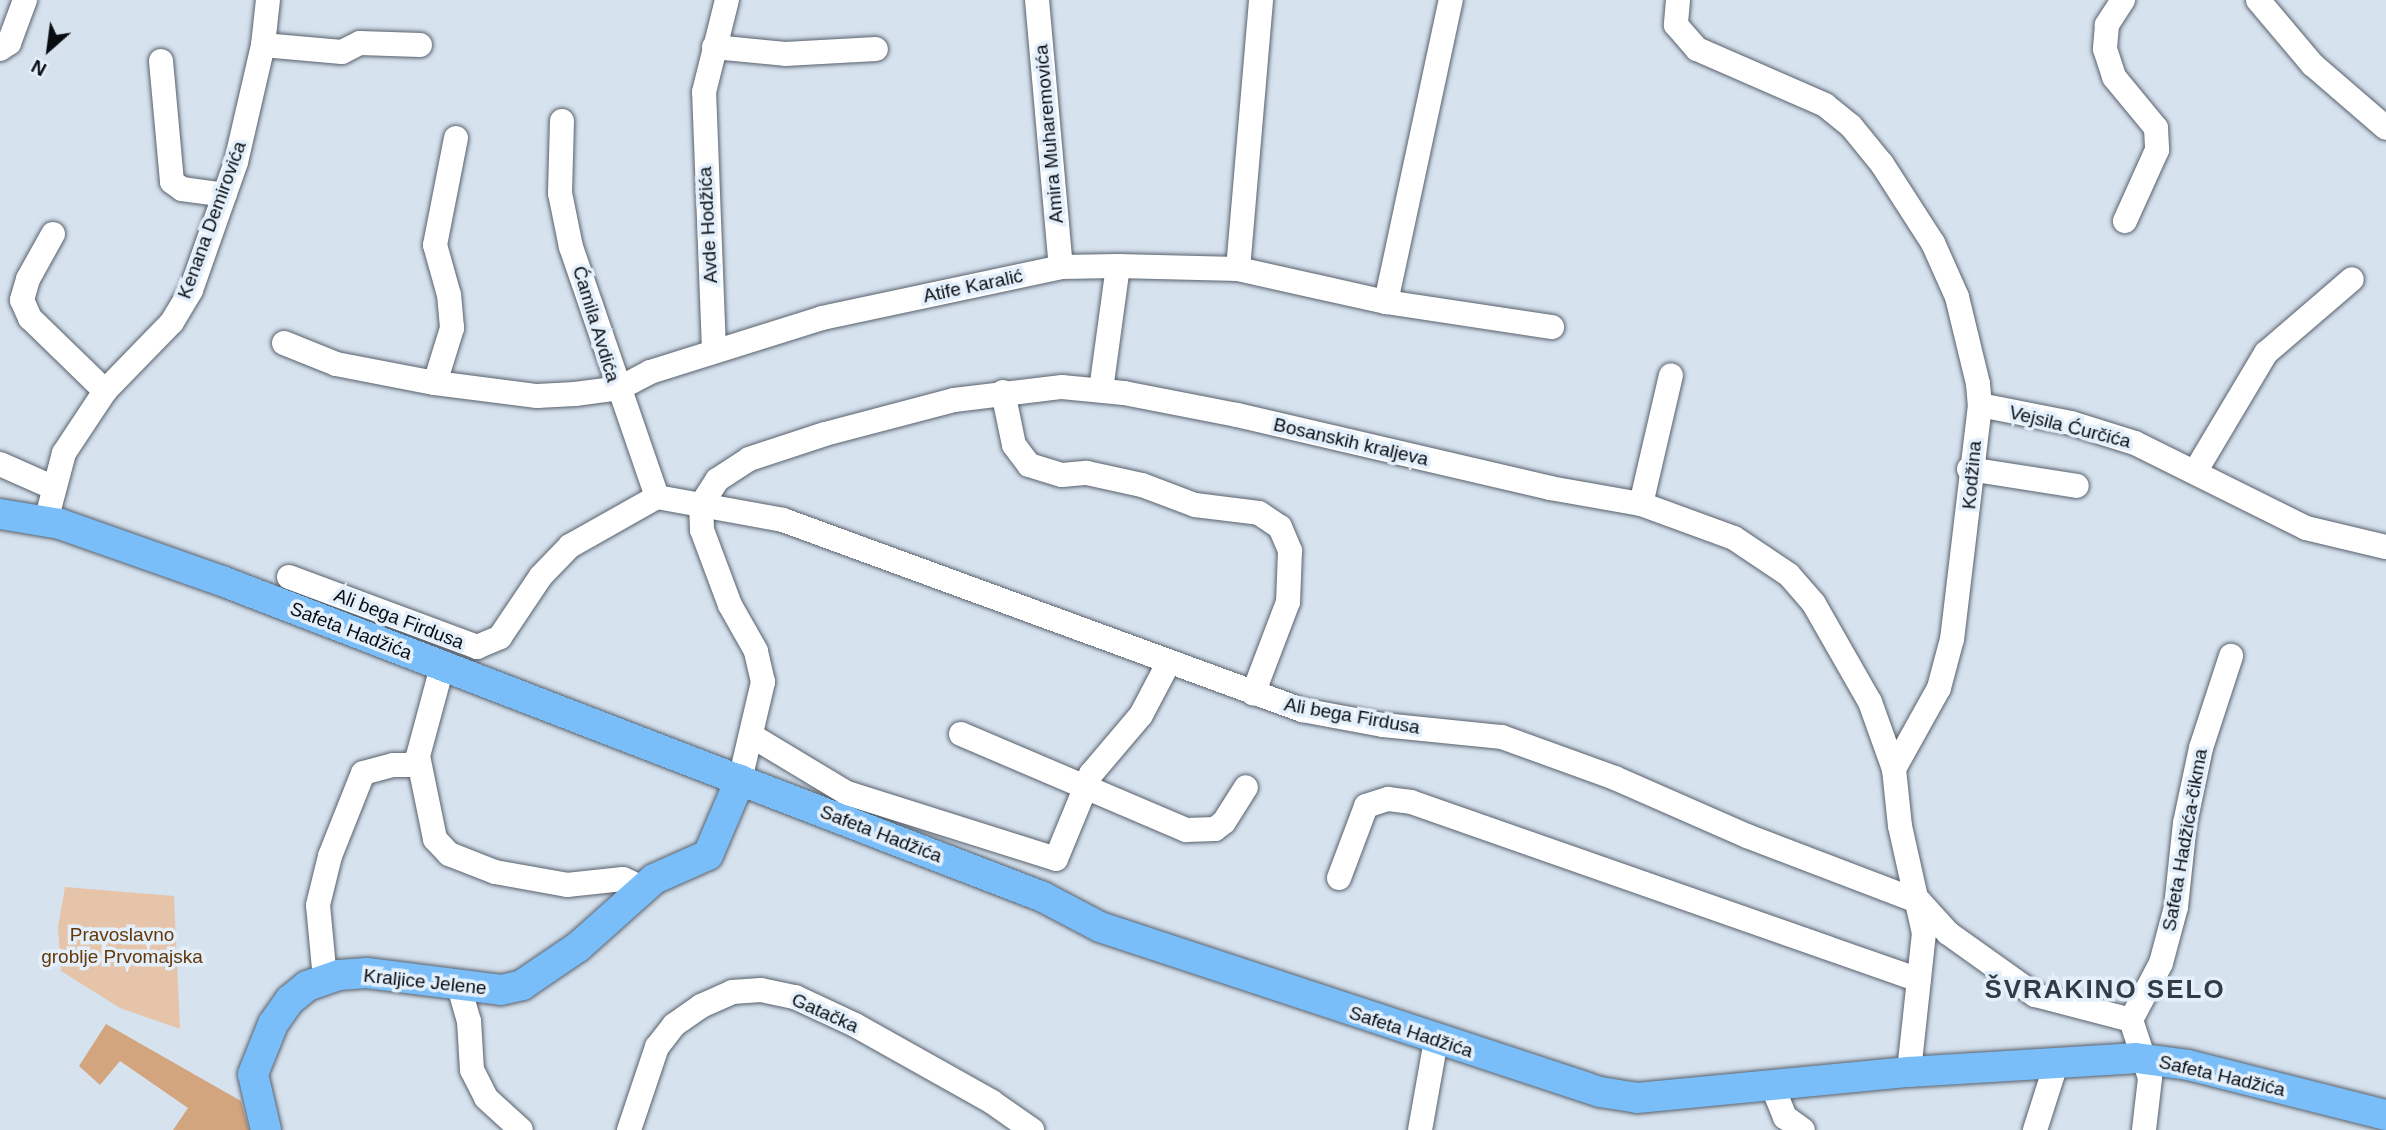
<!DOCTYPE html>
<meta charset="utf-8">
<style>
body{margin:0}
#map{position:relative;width:2386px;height:1130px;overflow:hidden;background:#d6e2ee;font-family:Arial,sans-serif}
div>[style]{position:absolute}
.green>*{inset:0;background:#e6c4a9}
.forest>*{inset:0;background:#d3a57f}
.roads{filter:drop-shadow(0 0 2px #58616c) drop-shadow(0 0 2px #58616c)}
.minor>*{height:24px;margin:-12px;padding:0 12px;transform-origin:12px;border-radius:12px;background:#fff}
.major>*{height:30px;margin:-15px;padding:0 15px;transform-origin:15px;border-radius:15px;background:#79bef9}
span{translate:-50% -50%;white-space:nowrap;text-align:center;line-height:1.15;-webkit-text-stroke:7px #e3effb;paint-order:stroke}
.street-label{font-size:19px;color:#090d11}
.park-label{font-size:19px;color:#643809}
.district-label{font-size:26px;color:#323b44;font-weight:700;letter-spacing:2px}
.north{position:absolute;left:14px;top:14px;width:70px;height:70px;-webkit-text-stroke:5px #e3effb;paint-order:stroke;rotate:208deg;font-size:19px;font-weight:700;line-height:28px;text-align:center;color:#090d11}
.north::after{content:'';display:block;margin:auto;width:24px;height:32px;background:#090d11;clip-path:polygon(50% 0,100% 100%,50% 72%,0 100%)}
</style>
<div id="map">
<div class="green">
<div style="clip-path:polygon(65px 887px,174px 896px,180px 1029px,120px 1008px,61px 971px,58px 927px)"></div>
</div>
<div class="forest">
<div style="clip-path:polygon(106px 1024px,241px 1101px,249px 1130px,173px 1130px,188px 1108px,120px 1061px,100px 1085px,79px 1066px)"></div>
</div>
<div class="roads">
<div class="minor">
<div style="left:1037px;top:0;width:268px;rotate:84.9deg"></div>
<div style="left:1678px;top:0;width:25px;rotate:95deg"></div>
<div style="left:1676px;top:25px;width:32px;rotate:49deg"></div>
<div style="left:1697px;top:49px;width:140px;rotate:23.6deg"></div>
<div style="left:1825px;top:105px;width:33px;rotate:39deg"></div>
<div style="left:1851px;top:126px;width:49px;rotate:50.8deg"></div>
<div style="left:1882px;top:164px;width:94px;rotate:57.2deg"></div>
<div style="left:1933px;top:243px;width:59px;rotate:66deg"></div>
<div style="left:1957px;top:297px;width:89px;rotate:76.4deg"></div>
<div style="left:1978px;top:384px;width:21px;rotate:85deg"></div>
<div style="left:1980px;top:405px;width:236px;rotate:96.8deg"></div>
<div style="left:1952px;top:639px;width:51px;rotate:104.9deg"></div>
<div style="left:1939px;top:688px;width:93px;rotate:119.1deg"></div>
<div style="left:1894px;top:769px;width:57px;rotate:84deg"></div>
<div style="left:1900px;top:826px;width:110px;rotate:77.4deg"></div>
<div style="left:1924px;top:933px;width:140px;rotate:96.2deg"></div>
<div style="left:2123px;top:0;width:30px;rotate:123deg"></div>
<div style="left:2107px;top:25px;width:24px;rotate:95deg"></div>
<div style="left:2105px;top:49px;width:29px;rotate:72deg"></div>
<div style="left:2114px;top:77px;width:66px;rotate:50.5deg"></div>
<div style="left:2156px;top:128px;width:22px;rotate:87deg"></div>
<div style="left:2157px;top:150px;width:78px;rotate:114.3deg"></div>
<div style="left:2258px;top:0;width:85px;rotate:49.8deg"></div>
<div style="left:2313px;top:65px;width:96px;rotate:40.8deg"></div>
<div style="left:263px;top:45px;width:79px;rotate:5.1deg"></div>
<div style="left:342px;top:52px;width:20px;rotate:-27deg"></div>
<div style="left:360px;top:43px;width:60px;rotate:1.9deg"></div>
<div style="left:714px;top:47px;width:71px;rotate:5.6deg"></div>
<div style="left:785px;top:54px;width:91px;rotate:-3.1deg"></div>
<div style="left:0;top:49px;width:11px;rotate:-34deg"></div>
<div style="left:9px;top:43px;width:46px;rotate:-69.6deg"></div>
<div style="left:161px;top:61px;width:121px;rotate:84.8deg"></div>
<div style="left:172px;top:182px;width:12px;rotate:35deg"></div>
<div style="left:182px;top:189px;width:43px;rotate:7.9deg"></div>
<div style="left:562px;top:121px;width:72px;rotate:91.6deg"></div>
<div style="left:560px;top:193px;width:55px;rotate:78.5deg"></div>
<div style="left:571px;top:247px;width:264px;rotate:71deg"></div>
<div style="left:53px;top:234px;width:51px;rotate:119.1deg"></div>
<div style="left:28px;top:279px;width:22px;rotate:106deg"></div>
<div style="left:22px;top:300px;width:20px;rotate:66deg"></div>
<div style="left:30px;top:318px;width:105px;rotate:44.2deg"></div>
<div style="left:1238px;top:269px;width:270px;rotate:-85.1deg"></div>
<div style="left:1386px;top:302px;width:309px;rotate:-77.9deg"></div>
<div style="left:284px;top:343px;width:56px;rotate:22deg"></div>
<div style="left:336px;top:364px;width:101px;rotate:10.9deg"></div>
<div style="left:435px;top:383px;width:103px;rotate:7.3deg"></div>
<div style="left:537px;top:396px;width:38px;rotate:-3deg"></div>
<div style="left:575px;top:394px;width:45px;rotate:-7.6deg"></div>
<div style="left:620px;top:388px;width:34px;rotate:-28deg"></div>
<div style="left:650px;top:372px;width:180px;rotate:-17.4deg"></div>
<div style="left:822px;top:318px;width:244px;rotate:-12deg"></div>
<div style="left:1061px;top:267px;width:57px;rotate:-1deg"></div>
<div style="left:1118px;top:266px;width:120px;rotate:1.4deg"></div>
<div style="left:1238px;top:269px;width:152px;rotate:12.6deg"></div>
<div style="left:1386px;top:302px;width:168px;rotate:8.6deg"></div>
<div style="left:714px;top:350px;width:258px;rotate:-92.2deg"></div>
<div style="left:704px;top:92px;width:95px;rotate:-76deg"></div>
<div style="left:435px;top:383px;width:58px;rotate:-72.8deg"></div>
<div style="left:452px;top:328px;width:33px;rotate:-95deg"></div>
<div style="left:449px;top:295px;width:52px;rotate:-105.6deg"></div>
<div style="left:435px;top:245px;width:109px;rotate:-78.9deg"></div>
<div style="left:1101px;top:390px;width:125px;rotate:-82.2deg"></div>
<div style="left:1003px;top:392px;width:54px;rotate:78.3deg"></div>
<div style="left:1014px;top:445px;width:25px;rotate:53deg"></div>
<div style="left:1029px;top:465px;width:34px;rotate:17deg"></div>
<div style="left:1062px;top:475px;width:25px;rotate:-5deg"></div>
<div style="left:1087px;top:473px;width:56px;rotate:12.3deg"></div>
<div style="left:1142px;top:485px;width:57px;rotate:20.7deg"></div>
<div style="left:1195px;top:505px;width:64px;rotate:7.1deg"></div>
<div style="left:1259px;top:513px;width:25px;rotate:34deg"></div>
<div style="left:1280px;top:527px;width:26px;rotate:67deg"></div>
<div style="left:1290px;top:551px;width:51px;rotate:92.2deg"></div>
<div style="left:1288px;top:602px;width:98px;rotate:110.8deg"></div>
<div style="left:1980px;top:405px;width:93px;rotate:11.2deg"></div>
<div style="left:2071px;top:423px;width:67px;rotate:17.4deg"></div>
<div style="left:2135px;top:443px;width:191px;rotate:26.4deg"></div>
<div style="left:2306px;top:528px;width:82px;rotate:13.4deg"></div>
<div style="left:0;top:464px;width:57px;rotate:23.9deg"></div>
<div style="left:1969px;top:469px;width:109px;rotate:8.9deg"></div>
<div style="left:2195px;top:472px;width:139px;rotate:-59.2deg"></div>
<div style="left:2266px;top:353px;width:113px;rotate:-40.7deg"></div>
<div style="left:1641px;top:504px;width:132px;rotate:-76.9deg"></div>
<div style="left:46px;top:521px;width:70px;rotate:-75.2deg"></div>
<div style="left:64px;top:453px;width:74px;rotate:-56.5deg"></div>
<div style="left:105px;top:391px;width:96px;rotate:-45.8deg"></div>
<div style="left:172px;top:322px;width:37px;rotate:-59deg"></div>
<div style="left:191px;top:290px;width:136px;rotate:-70.6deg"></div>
<div style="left:236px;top:162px;width:120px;rotate:-77deg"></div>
<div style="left:263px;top:45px;width:45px;rotate:-83.7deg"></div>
<div style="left:289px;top:577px;width:201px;rotate:20.4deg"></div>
<div style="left:477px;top:647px;width:25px;rotate:-23deg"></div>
<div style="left:500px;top:637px;width:73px;rotate:-56.1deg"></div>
<div style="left:541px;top:576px;width:42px;rotate:-46deg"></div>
<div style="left:570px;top:546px;width:100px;rotate:-29.4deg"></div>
<div style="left:657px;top:497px;width:128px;rotate:10.3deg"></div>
<div style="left:783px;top:520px;width:553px;rotate:20.11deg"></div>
<div style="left:1302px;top:710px;width:82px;rotate:10.5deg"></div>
<div style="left:1383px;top:725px;width:120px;rotate:5.8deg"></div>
<div style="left:1502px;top:737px;width:120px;rotate:19.9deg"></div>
<div style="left:1615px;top:778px;width:144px;rotate:23.7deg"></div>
<div style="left:1747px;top:836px;width:185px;rotate:20.9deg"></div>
<div style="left:1920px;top:902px;width:42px;rotate:47.9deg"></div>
<div style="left:1948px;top:933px;width:107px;rotate:35.5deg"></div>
<div style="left:2035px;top:995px;width:99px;rotate:14.6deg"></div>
<div style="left:442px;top:667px;width:92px;rotate:105.1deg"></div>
<div style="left:418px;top:756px;width:85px;rotate:78.4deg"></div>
<div style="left:435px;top:839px;width:21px;rotate:47deg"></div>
<div style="left:449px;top:854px;width:49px;rotate:21.4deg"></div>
<div style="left:495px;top:872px;width:73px;rotate:10.2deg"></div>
<div style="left:567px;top:885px;width:56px;rotate:-6.1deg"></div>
<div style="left:623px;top:879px;width:21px;rotate:25deg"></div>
<div style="left:961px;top:734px;width:245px;rotate:23.1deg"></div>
<div style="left:1186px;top:830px;width:29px;rotate:-2deg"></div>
<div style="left:1215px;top:829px;width:11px;rotate:-38deg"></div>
<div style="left:1224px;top:822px;width:41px;rotate:-57.8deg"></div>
<div style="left:752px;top:736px;width:111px;rotate:31deg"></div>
<div style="left:847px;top:793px;width:219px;rotate:17.5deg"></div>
<div style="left:1056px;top:859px;width:92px;rotate:-67.6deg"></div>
<div style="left:1091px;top:774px;width:77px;rotate:-49.7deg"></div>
<div style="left:1141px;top:715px;width:60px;rotate:-62.2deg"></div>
<div style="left:740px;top:780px;width:101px;rotate:-76.8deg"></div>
<div style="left:763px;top:682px;width:32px;rotate:-103deg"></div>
<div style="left:756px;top:651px;width:53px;rotate:-119.5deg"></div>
<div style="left:730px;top:605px;width:80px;rotate:-110.5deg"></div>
<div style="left:702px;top:530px;width:25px;rotate:-92deg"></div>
<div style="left:701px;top:505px;width:30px;rotate:-57deg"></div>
<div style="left:717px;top:480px;width:38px;rotate:-33deg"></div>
<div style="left:749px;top:459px;width:80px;rotate:-18.2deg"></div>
<div style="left:825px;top:434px;width:133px;rotate:-14.8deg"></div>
<div style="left:954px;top:400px;width:109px;rotate:-6.9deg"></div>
<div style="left:1062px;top:387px;width:62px;rotate:5.5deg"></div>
<div style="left:1124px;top:393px;width:115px;rotate:11deg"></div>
<div style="left:1237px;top:415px;width:321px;rotate:13.1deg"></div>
<div style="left:1550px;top:488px;width:92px;rotate:10deg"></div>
<div style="left:1641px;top:504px;width:99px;rotate:20.1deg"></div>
<div style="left:1734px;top:538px;width:66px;rotate:33.9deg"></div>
<div style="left:1789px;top:575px;width:38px;rotate:49deg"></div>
<div style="left:1814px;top:604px;width:113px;rotate:60.3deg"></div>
<div style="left:1870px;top:702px;width:71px;rotate:70.3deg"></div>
<div style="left:1339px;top:878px;width:77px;rotate:-69.4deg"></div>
<div style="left:1366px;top:806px;width:23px;rotate:-18deg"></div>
<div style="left:1388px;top:799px;width:23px;rotate:7deg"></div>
<div style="left:1411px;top:802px;width:538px;rotate:19.31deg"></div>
<div style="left:325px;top:979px;width:74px;rotate:-95.4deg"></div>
<div style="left:318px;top:905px;width:50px;rotate:-76.2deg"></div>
<div style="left:330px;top:856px;width:89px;rotate:-68.3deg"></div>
<div style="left:363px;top:773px;width:31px;rotate:-15deg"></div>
<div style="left:393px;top:765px;width:26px"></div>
<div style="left:458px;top:983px;width:40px;rotate:74deg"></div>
<div style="left:469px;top:1021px;width:49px;rotate:86.5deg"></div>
<div style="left:472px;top:1070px;width:31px;rotate:63deg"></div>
<div style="left:486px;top:1098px;width:47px;rotate:42.4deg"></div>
<div style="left:1772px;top:1085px;width:35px;rotate:68deg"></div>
<div style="left:1785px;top:1117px;width:22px;rotate:36deg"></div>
<div style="left:629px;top:1130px;width:88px;rotate:-71.4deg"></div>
<div style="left:657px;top:1047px;width:28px;rotate:-52deg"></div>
<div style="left:674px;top:1025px;width:33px;rotate:-35deg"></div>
<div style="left:701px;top:1006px;width:34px;rotate:-24deg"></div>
<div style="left:732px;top:992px;width:29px;rotate:-4deg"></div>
<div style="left:761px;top:990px;width:35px;rotate:12deg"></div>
<div style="left:795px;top:997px;width:66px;rotate:25deg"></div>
<div style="left:855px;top:1025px;width:157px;rotate:29.3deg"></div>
<div style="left:992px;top:1102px;width:49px;rotate:35deg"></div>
<div style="left:1420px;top:1130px;width:91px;rotate:-79.9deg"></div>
<div style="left:2035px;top:1130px;width:69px;rotate:-72.3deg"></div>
<div style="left:2144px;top:1130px;width:52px;rotate:-83.4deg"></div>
<div style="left:2150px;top:1078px;width:61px;rotate:-108.1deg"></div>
<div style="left:2131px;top:1020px;width:64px;rotate:-62.2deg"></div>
<div style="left:2161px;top:963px;width:58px;rotate:-75deg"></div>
<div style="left:2176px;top:907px;width:84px;rotate:-83.9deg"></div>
<div style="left:2185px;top:823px;width:77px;rotate:-78deg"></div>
<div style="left:2201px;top:748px;width:97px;rotate:-71.9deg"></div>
</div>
<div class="major">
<div style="left:0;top:514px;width:61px;rotate:9.5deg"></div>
<div style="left:60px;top:524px;width:172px;rotate:19.4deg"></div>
<div style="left:222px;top:581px;width:880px;rotate:21.05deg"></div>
<div style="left:1043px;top:897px;width:64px;rotate:27.8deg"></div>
<div style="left:1100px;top:927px;width:527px;rotate:18.26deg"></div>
<div style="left:1600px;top:1092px;width:37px;rotate:9deg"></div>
<div style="left:1637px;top:1098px;width:273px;rotate:-5.5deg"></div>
<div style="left:1909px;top:1072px;width:227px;rotate:-3.5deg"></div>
<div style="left:2136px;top:1058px;width:52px;rotate:7.7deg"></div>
<div style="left:2188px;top:1065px;width:204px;rotate:14.2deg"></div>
<div style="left:266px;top:1130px;width:57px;rotate:-103.1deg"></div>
<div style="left:253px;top:1074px;width:54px;rotate:-68.2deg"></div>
<div style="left:273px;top:1024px;width:29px;rotate:-55deg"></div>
<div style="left:290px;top:1000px;width:22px;rotate:-39deg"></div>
<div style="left:307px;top:986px;width:34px;rotate:-19deg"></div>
<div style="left:339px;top:975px;width:28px;rotate:-4deg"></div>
<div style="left:367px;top:973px;width:135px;rotate:7.2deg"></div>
<div style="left:501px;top:990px;width:22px;rotate:-13deg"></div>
<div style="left:522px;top:985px;width:68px;rotate:-34.2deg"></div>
<div style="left:578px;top:947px;width:102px;rotate:-41.8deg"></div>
<div style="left:654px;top:879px;width:59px;rotate:-24deg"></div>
<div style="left:708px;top:855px;width:82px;rotate:-66.9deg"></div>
</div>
</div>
<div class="street-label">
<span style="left:1049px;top:134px;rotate:-95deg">Amira Muharemovića</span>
<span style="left:212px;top:220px;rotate:-70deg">Kenana Demirovića</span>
<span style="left:708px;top:225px;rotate:-93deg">Avde Hodžića</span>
<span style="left:973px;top:286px;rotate:-12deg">Atife Karalić</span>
<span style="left:596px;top:324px;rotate:73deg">Ćamila Avdića</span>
<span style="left:2070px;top:427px;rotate:14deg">Vejsila Ćurčića</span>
<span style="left:1351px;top:442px;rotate:13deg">Bosanskih kraljeva</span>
<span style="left:1972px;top:475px;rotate:-85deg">Kodžina</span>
<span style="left:399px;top:619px;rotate:21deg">Ali bega Firdusa</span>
<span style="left:351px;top:631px;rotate:21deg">Safeta Hadžića</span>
<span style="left:1352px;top:716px;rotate:10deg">Ali bega Firdusa</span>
<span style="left:881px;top:834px;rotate:21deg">Safeta Hadžića</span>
<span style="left:2185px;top:840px;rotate:-80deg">Safeta Hadžića-čikma</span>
<span style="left:425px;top:982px;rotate:6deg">Kraljice Jelene</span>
<span style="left:825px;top:1013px;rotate:24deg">Gatačka</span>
<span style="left:1411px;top:1032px;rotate:18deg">Safeta Hadžića</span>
<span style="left:2222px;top:1076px;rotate:13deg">Safeta Hadžića</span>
</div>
<div class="park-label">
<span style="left:122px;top:946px">Pravoslavno<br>groblje Prvomajska</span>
</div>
<div class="district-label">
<span style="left:2105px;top:990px">ŠVRAKINO SELO</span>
</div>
<div class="north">N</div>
</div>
